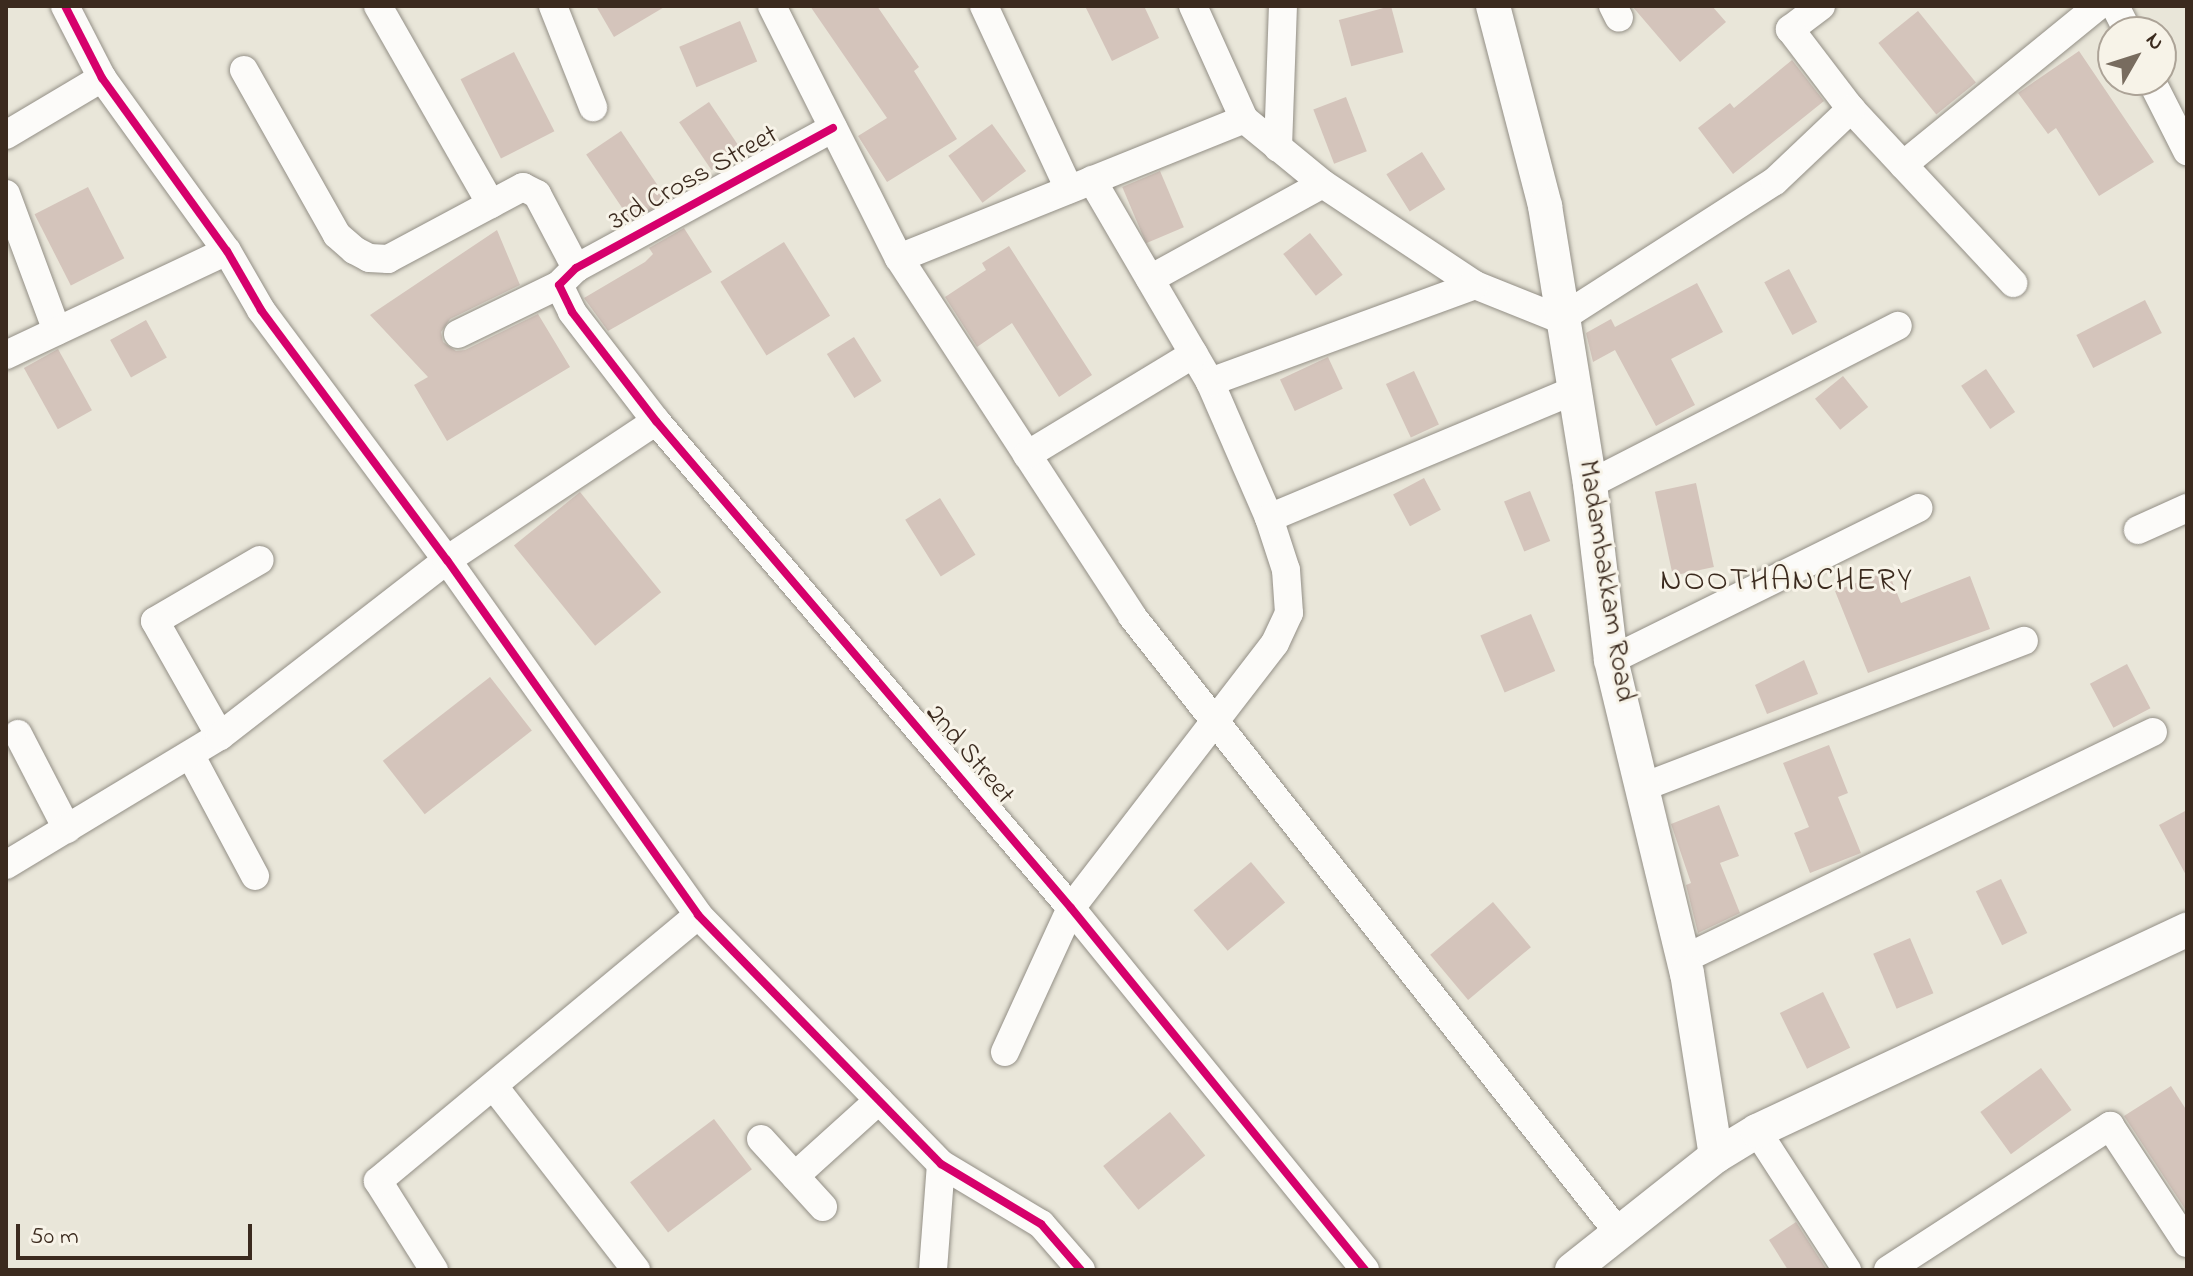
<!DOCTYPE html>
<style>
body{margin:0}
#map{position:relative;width:2193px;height:1276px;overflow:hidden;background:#e9e6d9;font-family:"Indie Flower",sans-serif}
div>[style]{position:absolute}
.building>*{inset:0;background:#d4c4bb;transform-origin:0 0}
.roads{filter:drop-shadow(0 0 2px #938f86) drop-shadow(0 0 2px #938f86)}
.minor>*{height:28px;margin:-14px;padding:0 14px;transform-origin:14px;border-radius:14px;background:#fcfbf9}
.tertiary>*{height:34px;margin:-17px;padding:0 17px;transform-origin:17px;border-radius:17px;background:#fcfbf9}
.cycleway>*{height:8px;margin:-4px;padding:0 4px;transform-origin:4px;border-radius:4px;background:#d6006c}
span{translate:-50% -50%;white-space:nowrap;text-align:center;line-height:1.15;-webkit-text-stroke:6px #f7f3e8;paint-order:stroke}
.street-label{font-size:28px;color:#3b2a1e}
.quarter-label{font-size:32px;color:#3b2a1e;letter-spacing:2px}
.frame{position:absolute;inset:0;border:8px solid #3b2a1e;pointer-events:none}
.north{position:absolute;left:2097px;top:16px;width:80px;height:80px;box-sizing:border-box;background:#f7f3e8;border:2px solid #aca397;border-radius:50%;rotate:51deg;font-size:22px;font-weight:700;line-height:32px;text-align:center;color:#3b2a1e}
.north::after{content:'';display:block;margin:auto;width:28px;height:36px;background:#786c5f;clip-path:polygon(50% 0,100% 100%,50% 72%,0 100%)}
.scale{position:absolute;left:16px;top:1224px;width:236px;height:36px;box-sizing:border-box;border:4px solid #3b2a1e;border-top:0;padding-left:10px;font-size:24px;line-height:28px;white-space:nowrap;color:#3b2a1e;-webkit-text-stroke:6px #f7f3e8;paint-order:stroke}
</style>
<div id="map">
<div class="building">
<div style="clip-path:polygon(596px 6px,666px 6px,614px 37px)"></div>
<div style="clip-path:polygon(810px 6px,877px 6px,919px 67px,914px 71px,957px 139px,887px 182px,858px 136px,887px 118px)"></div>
<div style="clip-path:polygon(1085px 6px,1144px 6px,1159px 38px,1112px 61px)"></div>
<div style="left:1391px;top:6px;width:48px;height:54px;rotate:75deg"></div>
<div style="clip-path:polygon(1632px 6px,1712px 6px,1726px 22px,1680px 62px)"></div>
<div style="left:1918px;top:11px;width:92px;height:51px;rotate:51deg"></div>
<div style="left:740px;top:21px;width:44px;height:66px;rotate:67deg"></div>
<div style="clip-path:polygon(2079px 51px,2154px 162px,2099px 196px,2056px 128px,2048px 134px,2018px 93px)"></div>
<div style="left:514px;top:52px;width:89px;height:60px;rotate:63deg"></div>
<div style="clip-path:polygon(1792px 60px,1824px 101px,1733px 174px,1698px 128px,1730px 103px,1734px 108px)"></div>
<div style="left:1346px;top:97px;width:58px;height:35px;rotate:69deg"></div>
<div style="left:709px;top:102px;width:58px;height:36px;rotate:56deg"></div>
<div style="left:992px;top:124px;width:58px;height:54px;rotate:54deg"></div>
<div style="left:621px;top:131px;width:82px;height:42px;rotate:56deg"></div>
<div style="left:1422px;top:152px;width:44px;height:42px;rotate:58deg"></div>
<div style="left:1160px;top:171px;width:61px;height:41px;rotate:67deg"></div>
<div style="left:88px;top:187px;width:80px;height:60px;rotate:63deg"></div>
<div style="clip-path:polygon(684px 228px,712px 272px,608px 331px,584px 298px,645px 262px,653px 254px,649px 248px)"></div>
<div style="clip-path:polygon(497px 230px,520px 285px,450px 319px,441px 332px,443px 342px,456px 351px,465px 350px,538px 314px,570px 367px,447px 441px,414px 385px,428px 377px,370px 315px)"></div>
<div style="left:1310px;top:233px;width:53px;height:34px;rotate:52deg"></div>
<div style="left:784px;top:242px;width:87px;height:75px;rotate:58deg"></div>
<div style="clip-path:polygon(1009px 246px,1092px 375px,1059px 397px,1012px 323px,977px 347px,945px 297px,986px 270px,982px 263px)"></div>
<div style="left:1789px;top:269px;width:60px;height:28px;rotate:62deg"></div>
<div style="clip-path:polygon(1697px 283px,1723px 332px,1671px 359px,1695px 405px,1656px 426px,1615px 350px,1593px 362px,1586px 333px,1611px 319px,1615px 327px)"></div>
<div style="left:2145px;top:300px;width:37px;height:77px;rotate:63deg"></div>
<div style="left:146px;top:320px;width:43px;height:41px;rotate:61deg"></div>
<div style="left:854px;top:337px;width:52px;height:32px;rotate:58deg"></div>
<div style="left:58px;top:349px;width:70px;height:39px;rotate:61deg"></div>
<div style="left:1328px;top:357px;width:35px;height:53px;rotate:65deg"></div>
<div style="left:1986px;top:369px;width:52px;height:30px;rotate:56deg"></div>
<div style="left:1414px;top:371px;width:59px;height:31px;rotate:65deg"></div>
<div style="left:1843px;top:376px;width:40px;height:36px;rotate:51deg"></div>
<div style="left:1424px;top:478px;width:36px;height:35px;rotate:62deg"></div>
<div style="left:1696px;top:483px;width:86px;height:42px;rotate:78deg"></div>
<div style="left:1530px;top:491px;width:54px;height:28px;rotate:68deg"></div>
<div style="left:580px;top:492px;width:129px;height:85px;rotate:51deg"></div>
<div style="left:940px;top:498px;width:67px;height:41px;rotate:58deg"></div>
<div style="clip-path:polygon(1888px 571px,1901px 603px,1970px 576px,1990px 629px,1868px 673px,1835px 591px)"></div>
<div style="left:1531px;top:614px;width:62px;height:55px;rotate:67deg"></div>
<div style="clip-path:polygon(1804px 660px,1818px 694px,1767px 714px,1755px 685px)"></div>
<div style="left:2127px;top:664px;width:50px;height:42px;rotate:62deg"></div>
<div style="left:490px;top:677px;width:68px;height:136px;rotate:52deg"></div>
<div style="clip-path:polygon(1829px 745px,1848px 793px,1838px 797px,1861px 853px,1810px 873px,1794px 833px,1809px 827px,1783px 763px)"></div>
<div style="clip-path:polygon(1719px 805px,1739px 856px,1720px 863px,1740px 913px,1698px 933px,1686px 885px,1691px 883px,1671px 824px)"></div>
<div style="clip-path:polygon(2187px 810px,2187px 877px,2159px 825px)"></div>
<div style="left:1251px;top:862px;width:53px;height:75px;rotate:50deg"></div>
<div style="left:2001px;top:879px;width:60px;height:28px;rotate:64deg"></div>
<div style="left:1493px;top:902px;width:59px;height:82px;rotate:50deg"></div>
<div style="left:1910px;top:938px;width:60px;height:40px;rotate:67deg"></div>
<div style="left:1823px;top:992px;width:62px;height:48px;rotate:64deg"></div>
<div style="left:2041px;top:1068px;width:52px;height:75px;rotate:54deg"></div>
<div style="clip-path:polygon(2171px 1086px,2187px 1111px,2187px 1212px,2124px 1116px)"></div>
<div style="left:1170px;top:1112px;width:56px;height:86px;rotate:51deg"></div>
<div style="left:714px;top:1119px;width:63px;height:105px;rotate:53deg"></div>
<div style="clip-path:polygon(1796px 1222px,1827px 1270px,1788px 1270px,1769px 1240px)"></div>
</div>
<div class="roads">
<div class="minor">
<div style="left:65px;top:6px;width:81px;rotate:62.8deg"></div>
<div style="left:102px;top:78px;width:213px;rotate:54.2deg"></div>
<div style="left:227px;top:251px;width:68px;rotate:60deg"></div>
<div style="left:261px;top:310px;width:312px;rotate:53.4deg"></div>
<div style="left:447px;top:560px;width:435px;rotate:54.7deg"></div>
<div style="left:698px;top:915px;width:348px;rotate:45.7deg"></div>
<div style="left:941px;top:1164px;width:117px;rotate:31deg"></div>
<div style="left:1041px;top:1224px;width:61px;rotate:49deg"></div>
<div style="left:378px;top:6px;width:228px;rotate:60.3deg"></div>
<div style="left:553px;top:6px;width:109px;rotate:68.4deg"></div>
<div style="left:772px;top:6px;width:282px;rotate:63.3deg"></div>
<div style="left:899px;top:258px;width:427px;rotate:56.9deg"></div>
<div style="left:1132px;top:616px;width:785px;rotate:51.73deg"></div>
<div style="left:984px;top:6px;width:202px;rotate:65.1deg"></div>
<div style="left:1193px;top:6px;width:124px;rotate:65.7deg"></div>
<div style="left:1613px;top:6px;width:13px;rotate:63deg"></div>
<div style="left:1821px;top:6px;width:39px;rotate:143deg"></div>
<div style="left:1790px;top:29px;width:101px;rotate:52.7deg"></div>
<div style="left:1851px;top:109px;width:238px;rotate:47deg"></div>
<div style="left:2115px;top:6px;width:29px;rotate:63deg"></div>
<div style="left:244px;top:70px;width:189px;rotate:60.6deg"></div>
<div style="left:337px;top:235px;width:23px;rotate:41deg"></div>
<div style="left:354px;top:250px;width:17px;rotate:28deg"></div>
<div style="left:369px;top:258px;width:19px;rotate:3deg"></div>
<div style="left:388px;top:259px;width:153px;rotate:-28.1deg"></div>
<div style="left:523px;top:187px;width:16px;rotate:27deg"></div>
<div style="left:537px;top:194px;width:84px;rotate:62.2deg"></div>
<div style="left:2151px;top:80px;width:80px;rotate:63.1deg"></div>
<div style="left:833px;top:128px;width:293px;rotate:151.4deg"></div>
<div style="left:576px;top:268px;width:24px;rotate:135deg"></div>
<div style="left:559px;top:285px;width:30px;rotate:64deg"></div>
<div style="left:572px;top:312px;width:138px;rotate:52.4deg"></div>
<div style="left:656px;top:421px;width:640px;rotate:49.56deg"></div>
<div style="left:1071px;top:908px;width:466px;rotate:50.9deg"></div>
<div style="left:6px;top:135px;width:112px;rotate:-30.7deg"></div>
<div style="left:1278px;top:148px;width:142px;rotate:-88deg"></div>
<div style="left:1903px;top:165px;width:252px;rotate:-39.2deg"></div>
<div style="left:1092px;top:180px;width:234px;rotate:59.7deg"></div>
<div style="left:1210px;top:382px;width:148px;rotate:66.5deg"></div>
<div style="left:6px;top:194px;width:146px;rotate:69.6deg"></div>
<div style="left:899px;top:258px;width:372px;rotate:-21.9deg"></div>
<div style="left:1244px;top:119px;width:102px;rotate:39.4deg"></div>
<div style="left:1323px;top:184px;width:182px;rotate:33.6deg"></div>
<div style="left:1475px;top:285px;width:92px;rotate:21.8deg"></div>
<div style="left:1560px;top:319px;width:255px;rotate:-32.7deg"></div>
<div style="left:1775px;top:181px;width:105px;rotate:-43.5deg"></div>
<div style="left:1150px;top:279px;width:197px;rotate:-28.8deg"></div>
<div style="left:458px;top:334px;width:112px;rotate:-25.9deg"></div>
<div style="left:6px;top:355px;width:244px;rotate:-25.2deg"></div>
<div style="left:1210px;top:382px;width:282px;rotate:-20.1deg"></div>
<div style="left:1027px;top:455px;width:195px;rotate:-31.2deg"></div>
<div style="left:1590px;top:484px;width:346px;rotate:-27.2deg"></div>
<div style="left:2138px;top:530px;width:54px;rotate:-24.2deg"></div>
<div style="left:1611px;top:660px;width:343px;rotate:-26.3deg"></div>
<div style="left:18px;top:734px;width:107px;rotate:62.7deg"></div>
<div style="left:220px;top:736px;width:132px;rotate:-119.5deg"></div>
<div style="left:155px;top:621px;width:121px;rotate:-30.2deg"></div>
<div style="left:191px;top:756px;width:136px;rotate:61.9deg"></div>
<div style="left:1643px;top:787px;width:408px;rotate:-21deg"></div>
<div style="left:6px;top:865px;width:250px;rotate:-31.1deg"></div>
<div style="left:220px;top:736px;width:287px;rotate:-37.8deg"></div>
<div style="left:447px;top:560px;width:251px;rotate:-33.6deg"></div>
<div style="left:1684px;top:959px;width:521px;rotate:-25.83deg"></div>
<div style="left:1005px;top:1052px;width:158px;rotate:-65.4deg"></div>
<div style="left:1071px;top:908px;width:334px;rotate:-52.4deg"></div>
<div style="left:1275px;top:643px;width:33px;rotate:-65deg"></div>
<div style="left:1289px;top:613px;width:43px;rotate:-94deg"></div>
<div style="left:1286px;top:570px;width:55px;rotate:-108.1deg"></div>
<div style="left:1269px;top:518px;width:332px;rotate:-22.7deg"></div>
<div style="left:495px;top:1088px;width:230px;rotate:52.2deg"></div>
<div style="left:1757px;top:1131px;width:166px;rotate:57.1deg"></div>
<div style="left:761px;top:1139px;width:92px;rotate:47.6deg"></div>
<div style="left:795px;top:1176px;width:113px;rotate:-42.1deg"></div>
<div style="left:434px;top:1270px;width:105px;rotate:-122.2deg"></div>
<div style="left:378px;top:1181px;width:416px;rotate:-39.7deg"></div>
<div style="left:933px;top:1270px;width:106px;rotate:-85.7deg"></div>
<div style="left:1888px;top:1270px;width:265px;rotate:-33deg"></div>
<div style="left:2110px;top:1126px;width:140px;rotate:56.7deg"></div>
</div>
<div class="tertiary">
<div style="left:1493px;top:6px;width:207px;rotate:75.4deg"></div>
<div style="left:1545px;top:206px;width:282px;rotate:80.8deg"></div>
<div style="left:1590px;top:484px;width:177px;rotate:83.2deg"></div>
<div style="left:1611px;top:660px;width:322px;rotate:76.4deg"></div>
<div style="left:1687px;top:973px;width:185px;rotate:81deg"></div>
<div style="left:1572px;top:1270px;width:184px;rotate:-38.4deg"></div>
<div style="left:1716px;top:1156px;width:48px;rotate:-31.4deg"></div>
<div style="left:1757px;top:1131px;width:475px;rotate:-25.1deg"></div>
</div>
</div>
<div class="cycleway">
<div style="left:65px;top:6px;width:81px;rotate:62.8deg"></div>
<div style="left:102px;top:78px;width:213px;rotate:54.2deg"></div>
<div style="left:227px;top:251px;width:68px;rotate:60deg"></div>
<div style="left:261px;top:310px;width:312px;rotate:53.4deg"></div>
<div style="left:447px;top:560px;width:435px;rotate:54.7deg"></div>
<div style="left:698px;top:915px;width:348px;rotate:45.7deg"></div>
<div style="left:941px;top:1164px;width:117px;rotate:31deg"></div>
<div style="left:1041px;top:1224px;width:61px;rotate:49deg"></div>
<div style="left:833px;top:128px;width:293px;rotate:151.4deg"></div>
<div style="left:576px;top:268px;width:24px;rotate:135deg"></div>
<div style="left:559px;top:285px;width:30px;rotate:64deg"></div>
<div style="left:572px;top:312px;width:138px;rotate:52.4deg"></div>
<div style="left:656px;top:421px;width:640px;rotate:49.56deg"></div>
<div style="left:1071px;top:908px;width:466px;rotate:50.9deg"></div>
</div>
<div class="street-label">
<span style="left:694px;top:179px;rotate:-29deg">3rd Cross Street</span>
<span style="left:1605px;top:581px;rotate:81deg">Madambakkam Road</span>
<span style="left:969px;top:755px;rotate:50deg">2nd Street</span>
</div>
<div class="quarter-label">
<span style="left:1787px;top:582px">NOOTHANCHERY</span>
</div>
<div class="frame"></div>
<div class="north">N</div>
<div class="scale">50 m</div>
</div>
